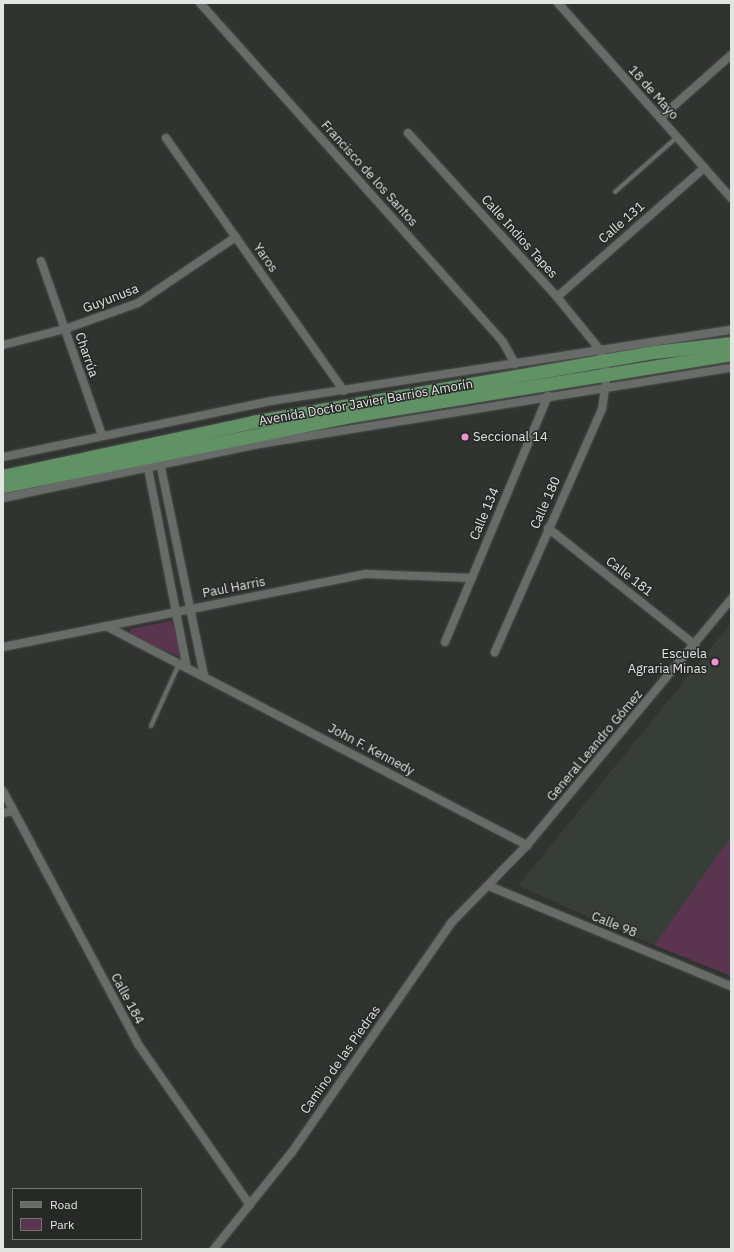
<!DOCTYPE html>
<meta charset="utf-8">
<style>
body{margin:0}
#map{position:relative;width:734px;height:1252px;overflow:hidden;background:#303330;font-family:"IBM Plex Sans",sans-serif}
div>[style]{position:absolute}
.built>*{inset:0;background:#363e37}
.green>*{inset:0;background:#5b344f}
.roads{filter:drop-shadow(0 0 1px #4d504d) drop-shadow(0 0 1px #4d504d)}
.service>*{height:4px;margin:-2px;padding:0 2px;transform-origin:2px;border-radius:2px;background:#686b68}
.minor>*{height:8px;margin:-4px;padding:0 4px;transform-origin:4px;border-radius:4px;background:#686b68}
.trunk>*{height:13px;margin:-6.5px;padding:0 6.5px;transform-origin:6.5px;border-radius:6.5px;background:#619266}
.dots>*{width:11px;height:11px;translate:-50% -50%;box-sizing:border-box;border:2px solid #262926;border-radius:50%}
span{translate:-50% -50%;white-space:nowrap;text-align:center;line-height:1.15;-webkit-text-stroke:3px #262926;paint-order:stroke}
.street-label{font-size:13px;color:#e3e5e3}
.poi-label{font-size:13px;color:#e3e5e3}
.left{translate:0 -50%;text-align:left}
.right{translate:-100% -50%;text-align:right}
.frame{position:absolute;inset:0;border:4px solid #e3e5e3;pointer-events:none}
.legend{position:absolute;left:12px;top:1188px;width:130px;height:52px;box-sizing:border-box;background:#262926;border:1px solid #727472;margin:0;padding:5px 7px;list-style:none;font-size:12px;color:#e3e5e3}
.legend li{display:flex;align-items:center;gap:8px;height:20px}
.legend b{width:20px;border:1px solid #727472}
</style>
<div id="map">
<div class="built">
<div style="clip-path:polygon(731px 623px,731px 836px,654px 945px,518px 886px)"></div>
</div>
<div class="green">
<div style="clip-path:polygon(172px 621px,180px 653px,178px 656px,130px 636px,130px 629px)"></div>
<div style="clip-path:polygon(731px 836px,731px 976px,654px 945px)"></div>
</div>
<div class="roads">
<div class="service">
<div style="left:615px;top:192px;width:83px;rotate:-41.6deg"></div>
<div style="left:151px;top:726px;width:68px;rotate:-65.7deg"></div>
</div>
<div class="minor">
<div style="left:200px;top:3px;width:455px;rotate:48.2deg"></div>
<div style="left:503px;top:342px;width:25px;rotate:61deg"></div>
<div style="left:558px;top:3px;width:261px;rotate:48.4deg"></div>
<div style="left:660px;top:118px;width:95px;rotate:-41.6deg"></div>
<div style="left:408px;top:133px;width:222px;rotate:47.7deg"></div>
<div style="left:557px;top:297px;width:68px;rotate:50.9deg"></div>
<div style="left:600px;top:350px;width:25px;rotate:74deg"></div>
<div style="left:607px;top:374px;width:35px;rotate:98deg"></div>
<div style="left:602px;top:409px;width:266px;rotate:113.8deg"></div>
<div style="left:166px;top:138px;width:309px;rotate:54.9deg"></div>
<div style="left:41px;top:261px;width:184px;rotate:70.7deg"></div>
<div style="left:557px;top:297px;width:196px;rotate:-41.3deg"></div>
<div style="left:3px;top:345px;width:64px;rotate:-14.5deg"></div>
<div style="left:65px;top:329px;width:77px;rotate:-19.6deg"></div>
<div style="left:138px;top:303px;width:118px;rotate:-34deg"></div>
<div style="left:3px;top:457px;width:274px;rotate:-11.8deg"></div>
<div style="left:271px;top:401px;width:465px;rotate:-8.8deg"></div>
<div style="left:160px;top:463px;width:217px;rotate:78.3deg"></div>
<div style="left:151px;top:465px;width:4px;rotate:135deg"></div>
<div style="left:148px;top:468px;width:204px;rotate:79deg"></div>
<div style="left:3px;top:498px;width:257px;rotate:-11.9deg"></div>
<div style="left:254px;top:445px;width:483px;rotate:-9.2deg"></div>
<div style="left:548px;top:528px;width:188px;rotate:38.5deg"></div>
<div style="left:106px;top:626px;width:475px;rotate:27.5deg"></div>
<div style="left:445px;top:642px;width:267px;rotate:-67.3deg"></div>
<div style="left:3px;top:647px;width:370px;rotate:-11.4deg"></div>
<div style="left:366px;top:574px;width:106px;rotate:2.2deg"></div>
<div style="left:3px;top:791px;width:287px;rotate:61.9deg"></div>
<div style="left:138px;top:1044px;width:196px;rotate:55.2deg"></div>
<div style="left:3px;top:813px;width:10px;rotate:-11deg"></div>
<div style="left:489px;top:886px;width:262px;rotate:22.5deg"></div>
<div style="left:214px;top:1249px;width:124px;rotate:-51.2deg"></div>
<div style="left:292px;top:1152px;width:279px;rotate:-55.2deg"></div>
<div style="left:451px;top:923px;width:109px;rotate:-45.7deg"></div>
<div style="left:527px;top:845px;width:320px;rotate:-50.3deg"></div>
</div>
<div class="trunk">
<div style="left:3px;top:476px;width:255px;rotate:-12.2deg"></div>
<div style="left:252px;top:422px;width:408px;rotate:-9.9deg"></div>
<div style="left:654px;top:352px;width:78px;rotate:-6.7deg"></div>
<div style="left:3px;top:486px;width:360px;rotate:-11.4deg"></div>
<div style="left:356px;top:415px;width:380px;rotate:-9.2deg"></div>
</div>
</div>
<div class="dots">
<div style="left:465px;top:437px;background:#f391d5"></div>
<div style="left:715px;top:662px;background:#f391d5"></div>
</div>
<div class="street-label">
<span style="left:653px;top:93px;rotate:48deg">18 de Mayo</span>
<span style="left:369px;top:174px;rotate:48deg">Francisco de los Santos</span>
<span style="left:622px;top:223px;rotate:-41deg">Calle 131</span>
<span style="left:519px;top:237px;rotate:48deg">Calle Indios Tapes</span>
<span style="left:265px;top:258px;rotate:55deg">Yaros</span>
<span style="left:111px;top:299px;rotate:-21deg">Guyunusa</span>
<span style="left:86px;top:355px;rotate:71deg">Charrúa</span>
<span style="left:366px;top:403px;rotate:-10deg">Avenida Doctor Javier Barrios Amorín</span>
<span style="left:546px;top:503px;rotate:-66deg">Calle 180</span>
<span style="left:485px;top:514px;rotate:-67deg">Calle 134</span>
<span style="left:629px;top:577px;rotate:38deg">Calle 181</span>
<span style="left:234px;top:588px;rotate:-11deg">Paul Harris</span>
<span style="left:595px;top:746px;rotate:-50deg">General Leandro Gómez</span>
<span style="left:371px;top:750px;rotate:28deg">John F. Kennedy</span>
<span style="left:614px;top:925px;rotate:22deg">Calle 98</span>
<span style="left:127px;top:999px;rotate:62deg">Calle 184</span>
<span style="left:341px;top:1060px;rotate:-55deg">Camino de las Piedras</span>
</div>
<div class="poi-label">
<span class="left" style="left:473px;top:437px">Seccional 14</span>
<span class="right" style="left:707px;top:662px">Escuela<br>Agraria Minas</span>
</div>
<div class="frame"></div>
<ul class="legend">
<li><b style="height:5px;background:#686b68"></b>Road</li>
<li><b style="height:11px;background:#5b344f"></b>Park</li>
</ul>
</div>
